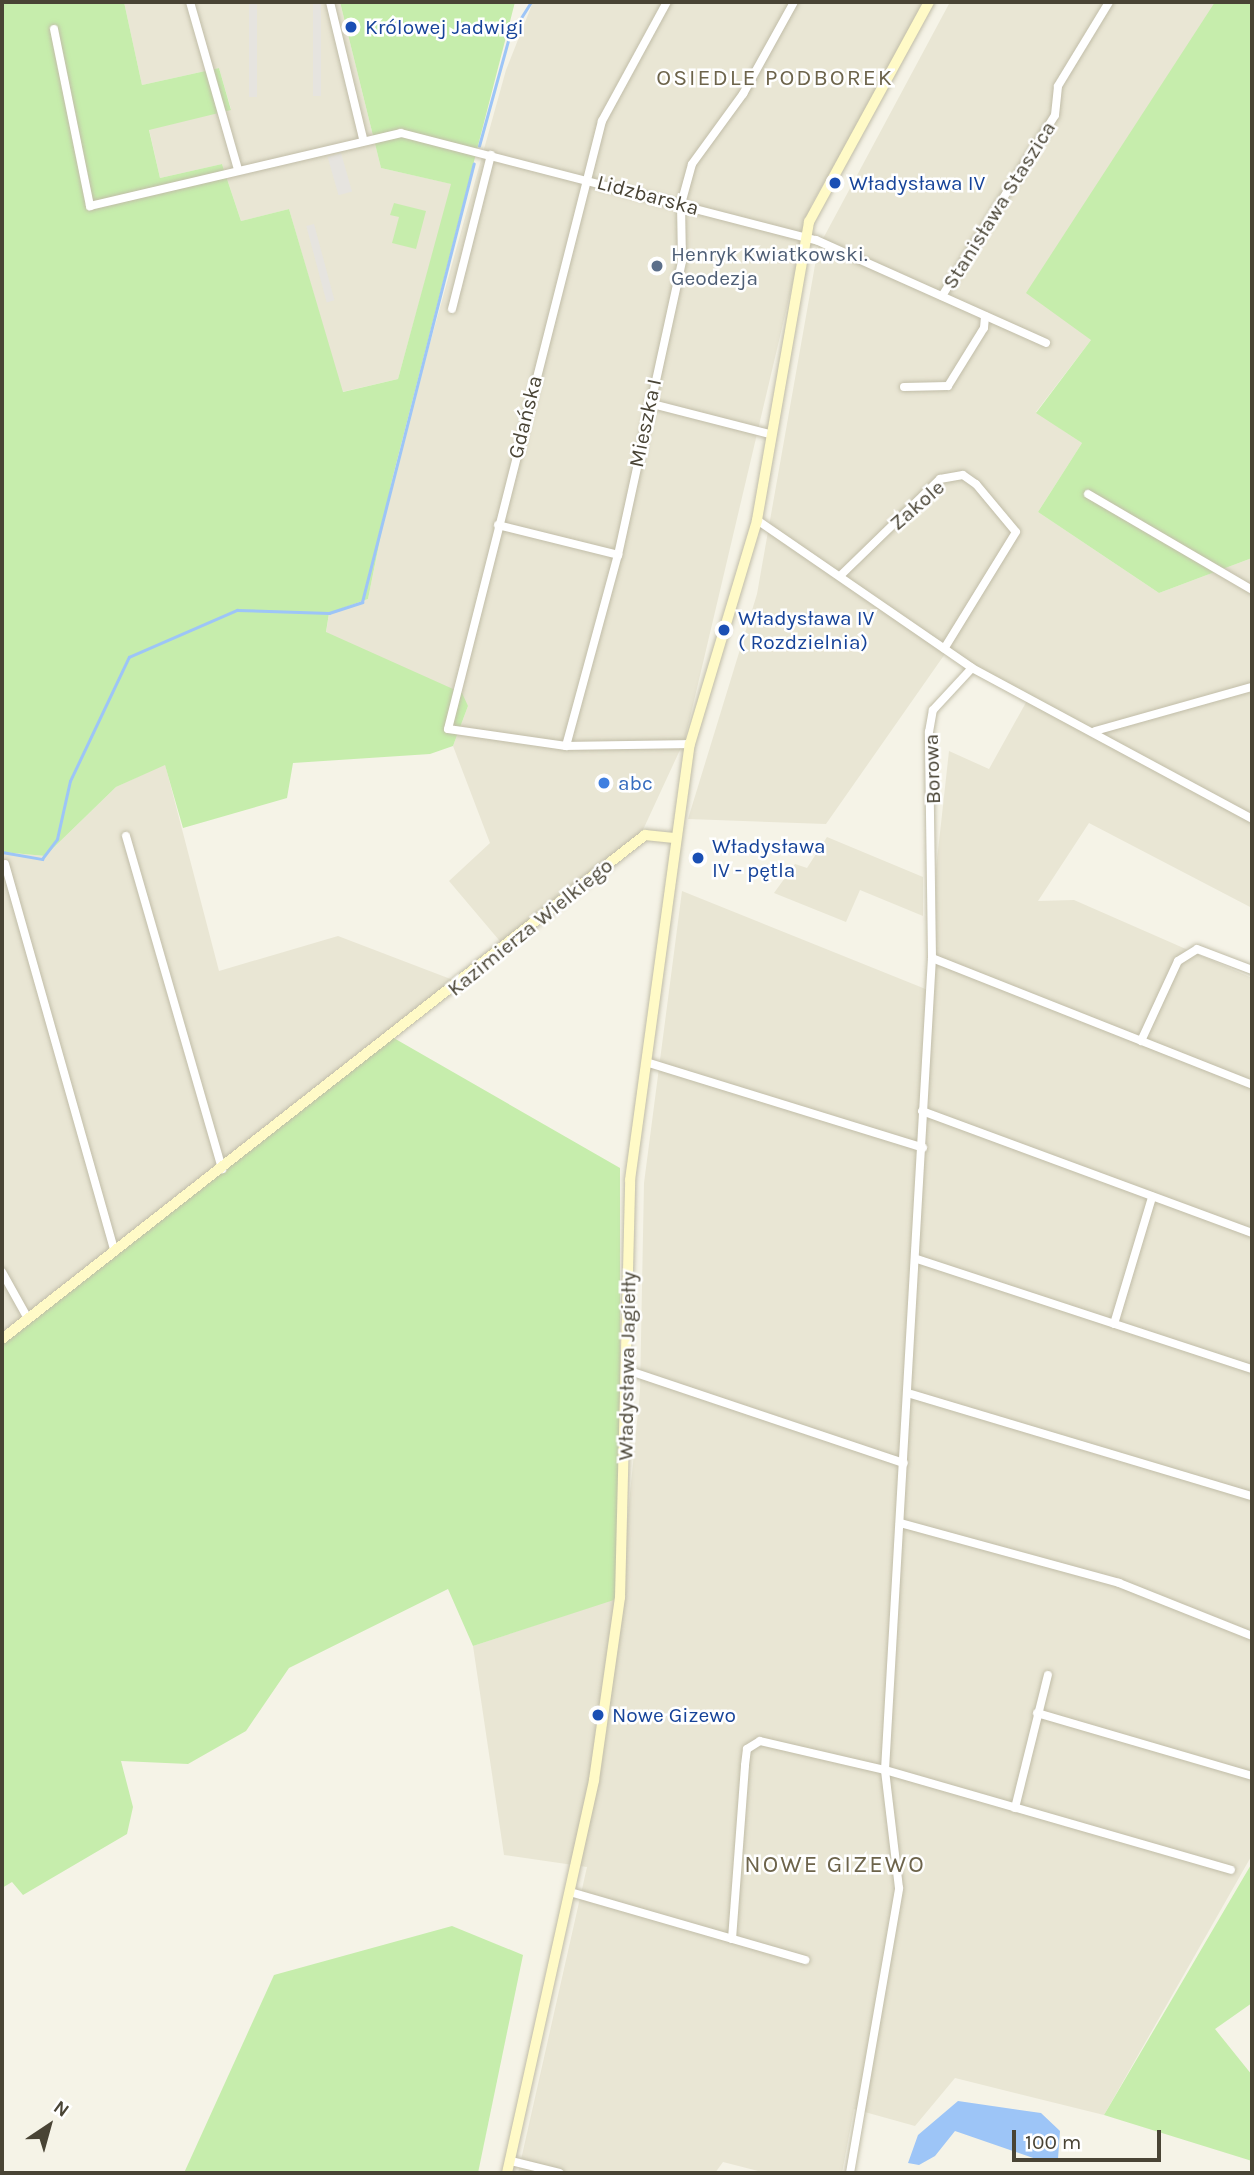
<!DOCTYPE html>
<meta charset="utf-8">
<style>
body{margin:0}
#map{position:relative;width:1254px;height:2175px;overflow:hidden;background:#f5f3e7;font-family:Karla,sans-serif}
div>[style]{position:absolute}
.residential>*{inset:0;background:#e9e6d4}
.green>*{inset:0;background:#c6edac}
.parking>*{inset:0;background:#e6e4df;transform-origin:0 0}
.water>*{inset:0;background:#9dc5f7}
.stream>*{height:2.5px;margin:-1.25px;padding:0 1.25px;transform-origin:1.25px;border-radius:1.25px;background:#9dc5f7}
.roads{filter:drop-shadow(0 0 2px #c1bda8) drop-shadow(0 0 2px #c1bda8)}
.street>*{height:8px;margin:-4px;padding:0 4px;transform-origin:4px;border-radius:4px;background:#fff}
.secondary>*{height:10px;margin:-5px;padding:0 5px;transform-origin:5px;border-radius:5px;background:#fffac7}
.dots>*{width:19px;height:19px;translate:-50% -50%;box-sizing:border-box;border:4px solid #fff;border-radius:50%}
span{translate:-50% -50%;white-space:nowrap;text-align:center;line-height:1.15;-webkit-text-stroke:5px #fff;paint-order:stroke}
.transit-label{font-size:21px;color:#164399}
.left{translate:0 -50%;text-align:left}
.street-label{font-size:21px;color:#494435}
.service-label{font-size:21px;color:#4e5e75}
.shop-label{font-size:21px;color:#366cbe}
.neighbourhood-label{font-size:23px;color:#6d644b;letter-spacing:2px}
.quarter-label{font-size:24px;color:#6d644b;letter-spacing:2px}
.frame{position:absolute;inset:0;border:4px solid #494435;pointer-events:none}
.north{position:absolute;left:14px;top:2091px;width:70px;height:70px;-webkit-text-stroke:5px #fff;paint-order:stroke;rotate:36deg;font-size:19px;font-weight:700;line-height:28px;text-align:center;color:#494435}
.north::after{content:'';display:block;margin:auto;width:24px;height:32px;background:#494435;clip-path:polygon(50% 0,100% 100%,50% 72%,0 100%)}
.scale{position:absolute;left:1012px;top:2130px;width:149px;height:32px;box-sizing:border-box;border:4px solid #494435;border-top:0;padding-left:9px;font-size:21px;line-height:24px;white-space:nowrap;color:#494435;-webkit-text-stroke:5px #fff;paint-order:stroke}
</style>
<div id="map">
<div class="residential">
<div style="clip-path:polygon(124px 2px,340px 2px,381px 168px,452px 184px,398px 379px,342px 392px,289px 209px,241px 221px,222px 164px,160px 178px,149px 129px,231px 109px,219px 68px,142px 85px)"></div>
<div style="clip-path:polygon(533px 2px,928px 2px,811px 205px,685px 739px,642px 832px,504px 946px,449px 881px,490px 843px,453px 746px,468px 706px,326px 633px,329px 613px,368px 599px,392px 480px,506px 70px)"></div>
<div style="clip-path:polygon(950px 2px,1216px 2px,1091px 340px,1036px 412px,1082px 443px,1038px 512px,1159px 593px,1252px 558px,1252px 908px,1089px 823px,1038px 901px,1074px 900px,1252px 978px,1252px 1855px,1104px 2115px,955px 2078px,915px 2126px,854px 2109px,842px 2173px,766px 2173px,723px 2162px,715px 2173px,518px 2173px,587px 1867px,504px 1855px,473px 1646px,620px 1597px,640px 1391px,644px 1183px,682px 891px,933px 992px,936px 869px,949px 751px,989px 769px,1029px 697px,947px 651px,826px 824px,688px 819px,757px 594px,818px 248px)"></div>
<div style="clip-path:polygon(165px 764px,219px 971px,338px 936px,461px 983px,2px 1341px,2px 852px,45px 856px,116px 787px)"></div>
<div style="clip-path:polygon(827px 837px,923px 877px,923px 916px,860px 890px,846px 922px,774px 893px,795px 864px,807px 868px)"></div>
</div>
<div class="green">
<div style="clip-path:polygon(2px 2px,124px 2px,142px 85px,219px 68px,231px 110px,149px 130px,160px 178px,222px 164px,241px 221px,289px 209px,343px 392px,398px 379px,451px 184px,381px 168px,340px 2px,515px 2px,392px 480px,368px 599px,329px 613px,326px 632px,462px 693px,468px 706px,453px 746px,430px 754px,293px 763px,287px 798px,183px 828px,165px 765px,116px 787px,45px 856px,2px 852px)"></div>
<div style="clip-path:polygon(1215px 2px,1252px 2px,1252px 558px,1159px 593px,1038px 512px,1082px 443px,1036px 413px,1091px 340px,1026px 293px)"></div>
<div style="clip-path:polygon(394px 203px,426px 211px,416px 249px,392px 243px,399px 217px,390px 215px)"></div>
<div style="clip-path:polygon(392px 1037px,620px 1168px,620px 1598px,473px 1646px,448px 1589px,289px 1668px,246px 1731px,188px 1764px,121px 1761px,133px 1807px,127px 1834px,23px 1895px,12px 1882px,2px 1888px,2px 1341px)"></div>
<div style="clip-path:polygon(1252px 1863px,1252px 2003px,1215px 2029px,1252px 2075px,1252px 2161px,1104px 2115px)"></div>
<div style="clip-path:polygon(452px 1926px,523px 1955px,478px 2173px,184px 2173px,274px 1975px)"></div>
</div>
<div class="parking">
<div style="left:249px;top:2px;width:8px;height:95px"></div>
<div style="left:313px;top:2px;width:8px;height:94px"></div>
<div style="left:341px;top:153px;width:40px;height:14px;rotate:74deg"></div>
<div style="left:314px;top:224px;width:79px;height:8px;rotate:75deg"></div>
</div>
<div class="water">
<div style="clip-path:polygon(958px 2101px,1041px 2113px,1060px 2131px,1058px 2159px,1039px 2160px,955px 2131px,935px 2156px,919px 2165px,908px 2163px,918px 2135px)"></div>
</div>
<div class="stream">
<div style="left:479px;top:146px;width:113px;rotate:-74.6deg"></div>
<div style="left:509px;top:37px;width:41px;rotate:-57.8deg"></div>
<div style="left:2px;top:852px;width:41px;rotate:9.9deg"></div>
<div style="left:42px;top:859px;width:25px;rotate:-53deg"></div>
<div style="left:57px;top:839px;width:59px;rotate:-77.4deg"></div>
<div style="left:70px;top:781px;width:137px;rotate:-64.6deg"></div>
<div style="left:129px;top:657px;width:118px;rotate:-23.5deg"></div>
<div style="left:237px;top:610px;width:92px;rotate:1.9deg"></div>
<div style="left:329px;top:613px;width:35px;rotate:-18deg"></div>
<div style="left:362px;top:602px;width:452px;rotate:-75.7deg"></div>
</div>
<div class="roads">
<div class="street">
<div style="left:190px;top:2px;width:174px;rotate:74deg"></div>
<div style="left:330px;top:2px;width:140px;rotate:76.4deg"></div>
<div style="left:54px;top:29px;width:181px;rotate:78.5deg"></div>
<div style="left:90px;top:206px;width:319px;rotate:-13.2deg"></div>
<div style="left:401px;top:133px;width:429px;rotate:14.5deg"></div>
<div style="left:816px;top:240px;width:252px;rotate:24.1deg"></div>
<div style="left:942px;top:296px;width:213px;rotate:-58deg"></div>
<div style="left:1055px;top:115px;width:29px;rotate:-84deg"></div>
<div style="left:1058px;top:86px;width:98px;rotate:-58.7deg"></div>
<div style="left:452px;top:309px;width:159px;rotate:-75.8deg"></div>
<div style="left:904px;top:387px;width:44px;rotate:-1.3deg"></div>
<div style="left:948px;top:386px;width:68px;rotate:-58.2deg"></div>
<div style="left:984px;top:328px;width:12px;rotate:-85deg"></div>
<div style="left:649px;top:403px;width:125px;rotate:14.4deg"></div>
<div style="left:1088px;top:494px;width:190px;rotate:30.3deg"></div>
<div style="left:757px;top:520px;width:261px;rotate:34.5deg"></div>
<div style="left:972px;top:668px;width:318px;rotate:28.3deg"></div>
<div style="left:498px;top:525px;width:124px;rotate:14deg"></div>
<div style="left:841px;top:575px;width:138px;rotate:-44.1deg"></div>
<div style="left:940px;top:479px;width:23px;rotate:-10deg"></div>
<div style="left:963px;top:475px;width:16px;rotate:35deg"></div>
<div style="left:976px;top:484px;width:62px;rotate:50.2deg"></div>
<div style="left:1016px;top:532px;width:137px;rotate:121.6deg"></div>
<div style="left:1095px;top:731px;width:163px;rotate:-15.7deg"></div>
<div style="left:690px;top:744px;width:124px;rotate:179.1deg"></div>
<div style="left:566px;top:746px;width:198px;rotate:-74.8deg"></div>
<div style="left:618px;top:555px;width:301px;rotate:-77.7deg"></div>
<div style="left:682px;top:261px;width:57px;rotate:-91deg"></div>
<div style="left:681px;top:204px;width:41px;rotate:-74.6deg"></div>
<div style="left:692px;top:164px;width:87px;rotate:-53.9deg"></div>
<div style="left:743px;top:94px;width:105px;rotate:-61deg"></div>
<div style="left:566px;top:746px;width:119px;rotate:-171.8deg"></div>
<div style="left:448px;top:729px;width:627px;rotate:-75.79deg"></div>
<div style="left:602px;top:121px;width:136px;rotate:-61.4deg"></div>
<div style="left:126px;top:836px;width:347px;rotate:73.9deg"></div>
<div style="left:5px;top:864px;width:400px;rotate:74.2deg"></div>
<div style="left:932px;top:958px;width:344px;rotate:21.6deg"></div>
<div style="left:1141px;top:1041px;width:88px;rotate:-65.2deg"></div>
<div style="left:1178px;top:961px;width:22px;rotate:-32deg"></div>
<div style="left:1197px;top:949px;width:59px;rotate:20.9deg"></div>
<div style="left:646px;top:1062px;width:290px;rotate:17.2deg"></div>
<div style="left:922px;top:1111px;width:352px;rotate:20.3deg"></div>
<div style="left:917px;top:1259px;width:353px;rotate:18.2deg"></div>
<div style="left:2px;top:1272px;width:51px;rotate:60.9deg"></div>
<div style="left:1114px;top:1324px;width:133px;rotate:-73.3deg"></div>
<div style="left:627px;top:1370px;width:292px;rotate:18.6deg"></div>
<div style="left:911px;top:1394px;width:356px;rotate:16.7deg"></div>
<div style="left:900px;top:1523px;width:227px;rotate:15.3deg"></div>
<div style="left:1119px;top:1583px;width:143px;rotate:21.7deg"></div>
<div style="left:1037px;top:1713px;width:224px;rotate:16.3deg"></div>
<div style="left:1015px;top:1808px;width:137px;rotate:-76.1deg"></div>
<div style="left:570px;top:1892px;width:245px;rotate:16.1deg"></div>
<div style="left:732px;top:1939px;width:174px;rotate:-85.7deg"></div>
<div style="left:745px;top:1765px;width:16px;rotate:-83deg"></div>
<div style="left:747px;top:1749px;width:15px;rotate:-32deg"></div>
<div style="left:760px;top:1741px;width:128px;rotate:13.1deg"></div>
<div style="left:885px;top:1770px;width:360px;rotate:16.1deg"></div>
<div style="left:511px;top:2161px;width:50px;rotate:13.8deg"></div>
<div style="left:850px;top:2173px;width:289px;rotate:-80.2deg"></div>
<div style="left:899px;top:1888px;width:119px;rotate:-96.8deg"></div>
<div style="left:885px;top:1770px;width:813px;rotate:-86.69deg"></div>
<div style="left:932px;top:958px;width:226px;rotate:-90.8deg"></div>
<div style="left:929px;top:732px;width:22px;rotate:-80deg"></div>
<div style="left:933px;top:710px;width:57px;rotate:-47.1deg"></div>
</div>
<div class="secondary">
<div style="left:2px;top:1339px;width:817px;rotate:-38.09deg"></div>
<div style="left:645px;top:835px;width:29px;rotate:6deg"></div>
<div style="left:507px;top:2173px;width:403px;rotate:-77.5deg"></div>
<div style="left:594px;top:1780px;width:184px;rotate:-81.9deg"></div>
<div style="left:620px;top:1598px;width:418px;rotate:-88.6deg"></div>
<div style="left:630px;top:1180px;width:440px;rotate:-82.2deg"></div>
<div style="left:690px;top:744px;width:234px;rotate:-73.3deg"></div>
<div style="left:757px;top:520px;width:303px;rotate:-80.1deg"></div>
<div style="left:809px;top:222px;width:251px;rotate:-61.4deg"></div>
</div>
</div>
<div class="dots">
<div style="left:351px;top:27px;background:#1a4fb4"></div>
<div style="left:835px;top:183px;background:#1a4fb4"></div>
<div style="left:657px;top:266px;background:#5c6f8a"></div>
<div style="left:724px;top:630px;background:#1a4fb4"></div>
<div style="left:604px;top:783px;background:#3f7fe0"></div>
<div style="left:698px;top:858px;background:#1a4fb4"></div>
<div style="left:598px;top:1715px;background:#1a4fb4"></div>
</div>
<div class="transit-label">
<span class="left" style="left:365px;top:27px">Królowej Jadwigi</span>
<span class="left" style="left:849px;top:183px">Władysława IV</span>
<span class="left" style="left:738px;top:630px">Władysława IV<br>( Rozdzielnia)</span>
<span class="left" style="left:712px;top:858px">Władysława<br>IV - pętla</span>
<span class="left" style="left:612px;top:1715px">Nowe Gizewo</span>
</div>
<div class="street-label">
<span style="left:648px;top:195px;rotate:15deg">Lidzbarska</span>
<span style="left:999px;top:205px;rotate:-58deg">Stanisława Staszica</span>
<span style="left:525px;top:417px;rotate:-76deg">Gdańska</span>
<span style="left:645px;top:423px;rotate:-78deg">Mieszka I</span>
<span style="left:917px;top:505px;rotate:-41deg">Zakole</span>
<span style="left:932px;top:769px;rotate:-92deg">Borowa</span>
<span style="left:530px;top:927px;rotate:-39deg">Kazimierza Wielkiego</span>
<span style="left:627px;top:1366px;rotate:-89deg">Władysława Jagiełły</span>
</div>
<div class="service-label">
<span class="left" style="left:671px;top:266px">Henryk Kwiatkowski.<br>Geodezja</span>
</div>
<div class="shop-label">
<span class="left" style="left:618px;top:783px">abc</span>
</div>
<div class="neighbourhood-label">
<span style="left:775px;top:78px">OSIEDLE PODBOREK</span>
</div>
<div class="quarter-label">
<span style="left:835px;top:1865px">NOWE GIZEWO</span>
</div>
<div class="frame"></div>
<div class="north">N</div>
<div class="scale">100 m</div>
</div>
